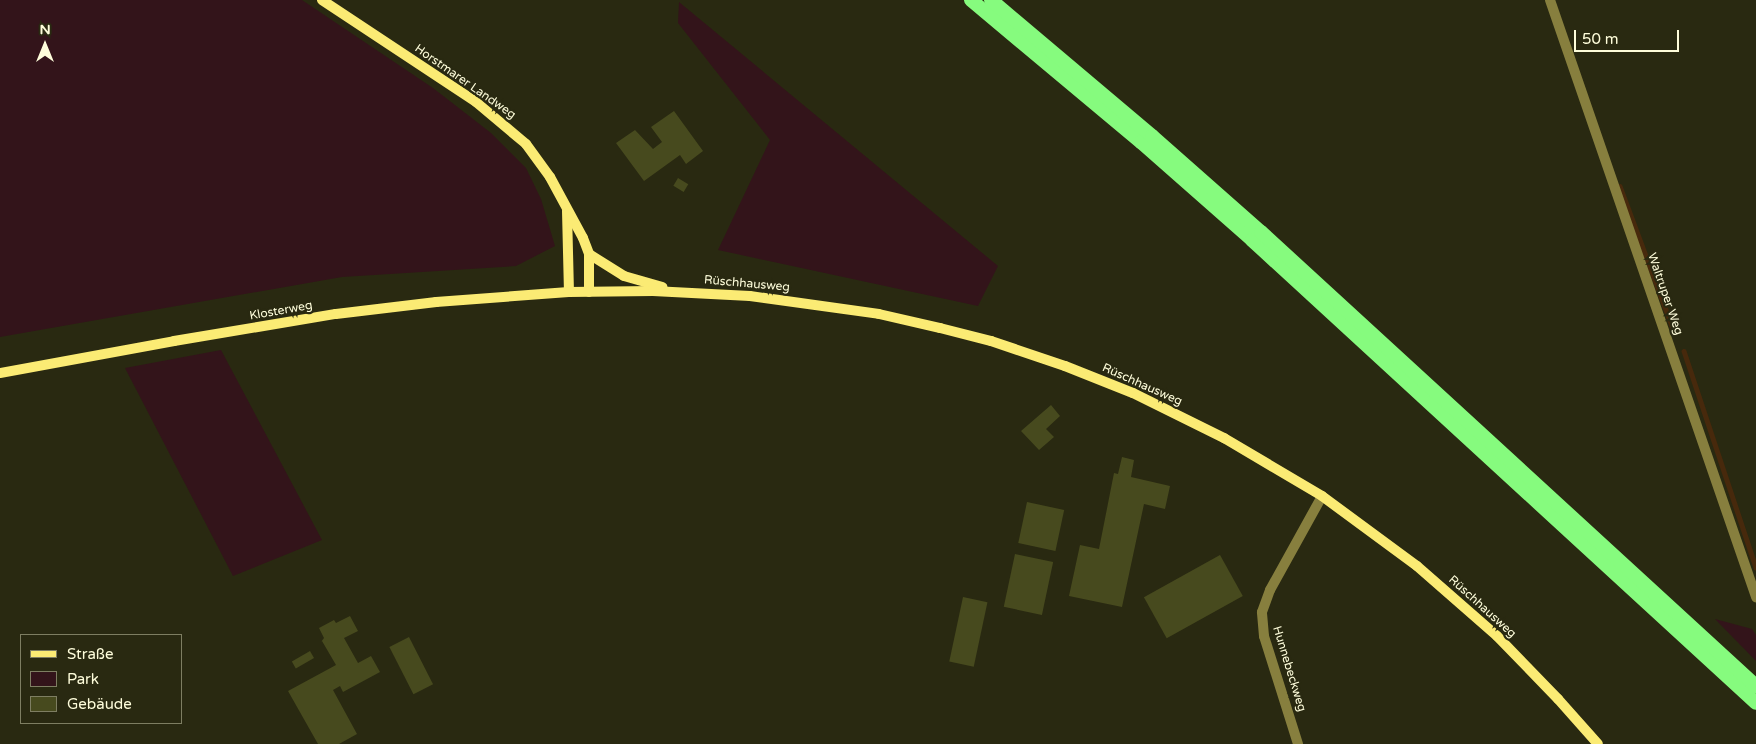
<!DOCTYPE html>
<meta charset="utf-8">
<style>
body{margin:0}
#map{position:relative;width:1756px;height:744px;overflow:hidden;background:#292911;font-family:"Varela Round",sans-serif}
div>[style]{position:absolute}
.green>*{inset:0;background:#33141a}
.stream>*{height:4.5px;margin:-2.25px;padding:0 2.25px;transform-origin:2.25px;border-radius:2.25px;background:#47290c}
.building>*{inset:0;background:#474a1e;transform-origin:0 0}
.minor>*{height:10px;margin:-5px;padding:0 5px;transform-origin:5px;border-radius:5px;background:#877f3e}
.secondary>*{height:10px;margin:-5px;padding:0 5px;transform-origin:5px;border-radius:5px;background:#fbeb74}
.trunk>*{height:14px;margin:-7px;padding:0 7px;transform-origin:7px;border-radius:7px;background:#86fb7e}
span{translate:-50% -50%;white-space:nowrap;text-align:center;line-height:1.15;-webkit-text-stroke:4.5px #292911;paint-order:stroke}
.street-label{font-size:12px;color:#fefddb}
.legend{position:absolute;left:20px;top:634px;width:162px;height:90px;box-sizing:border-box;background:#292911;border:1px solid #7e7e62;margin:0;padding:6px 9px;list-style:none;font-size:15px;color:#fefddb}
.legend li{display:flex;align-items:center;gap:10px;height:25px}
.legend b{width:25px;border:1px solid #7e7e62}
.north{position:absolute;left:20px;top:20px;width:50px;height:50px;-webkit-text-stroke:4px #292911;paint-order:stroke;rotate:0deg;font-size:14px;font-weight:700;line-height:20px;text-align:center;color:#fefddb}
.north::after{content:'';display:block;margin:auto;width:18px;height:22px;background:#fefddb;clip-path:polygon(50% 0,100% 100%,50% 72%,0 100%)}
.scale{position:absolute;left:1574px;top:30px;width:105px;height:22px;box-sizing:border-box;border:2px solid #fefddb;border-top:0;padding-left:6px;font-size:15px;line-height:18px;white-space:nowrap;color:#fefddb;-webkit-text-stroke:4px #292911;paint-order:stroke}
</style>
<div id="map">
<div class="green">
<div style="clip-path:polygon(0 0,302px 0,433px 88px,491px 133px,526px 168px,541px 199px,555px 246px,516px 266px,342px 277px,0 337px)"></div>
<div style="clip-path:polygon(679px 2px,998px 266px,978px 306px,718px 250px,770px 140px,678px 23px)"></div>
<div style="clip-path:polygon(221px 350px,322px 540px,233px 576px,125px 368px)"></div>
<div style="clip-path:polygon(1715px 619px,1752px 629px,1756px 635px,1756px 661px)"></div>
</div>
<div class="stream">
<div style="left:1620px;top:186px;width:149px;rotate:69.6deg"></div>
<div style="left:1684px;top:351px;width:228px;rotate:71.6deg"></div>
</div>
<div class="building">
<div style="clip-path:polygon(674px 111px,703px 151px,686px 164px,680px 155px,644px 181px,616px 143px,635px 130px,653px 149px,662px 142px,651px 127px)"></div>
<div style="left:678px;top:178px;width:12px;height:9px;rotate:31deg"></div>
<div style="clip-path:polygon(1051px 405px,1060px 416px,1046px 429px,1054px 437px,1039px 450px,1021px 431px)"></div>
<div style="clip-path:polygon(1122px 457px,1134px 460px,1131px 477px,1170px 486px,1165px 509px,1144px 504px,1122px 607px,1069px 596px,1080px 545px,1099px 549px,1114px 473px,1118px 474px)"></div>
<div style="left:1027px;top:502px;width:38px;height:42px;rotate:12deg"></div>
<div style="left:1015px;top:554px;width:39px;height:54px;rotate:12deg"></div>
<div style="left:1220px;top:555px;width:47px;height:87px;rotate:61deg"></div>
<div style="left:963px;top:597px;width:25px;height:66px;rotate:12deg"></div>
<div style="clip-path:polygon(350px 616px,358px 631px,344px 638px,358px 663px,371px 656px,380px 672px,343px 692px,340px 686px,333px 690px,357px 734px,339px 744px,318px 744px,288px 691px,336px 665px,322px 641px,321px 642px,324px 638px,319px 628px,334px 620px,336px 623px)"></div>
<div style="left:409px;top:637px;width:53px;height:22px;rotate:63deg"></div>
<div style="left:310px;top:651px;width:8px;height:21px;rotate:60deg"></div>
</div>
<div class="minor">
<div style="left:1550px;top:0;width:632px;rotate:70.96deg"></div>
<div style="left:1298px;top:744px;width:113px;rotate:-107.5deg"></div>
<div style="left:1264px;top:636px;width:24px;rotate:-95deg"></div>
<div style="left:1262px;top:612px;width:23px;rotate:-70deg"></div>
<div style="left:1270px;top:590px;width:107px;rotate:-61deg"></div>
</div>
<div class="secondary">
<div style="left:322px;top:0;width:185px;rotate:33.5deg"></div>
<div style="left:476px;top:102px;width:65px;rotate:40deg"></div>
<div style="left:526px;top:144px;width:41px;rotate:54deg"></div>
<div style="left:550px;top:177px;width:69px;rotate:61.6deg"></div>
<div style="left:583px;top:238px;width:17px;rotate:69deg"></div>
<div style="left:589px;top:254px;width:38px;rotate:90deg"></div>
<div style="left:567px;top:211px;width:81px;rotate:88.6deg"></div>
<div style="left:589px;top:254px;width:41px;rotate:32.2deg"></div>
<div style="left:624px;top:276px;width:40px;rotate:16deg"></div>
<div style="left:0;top:373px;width:177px;rotate:-10.4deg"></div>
<div style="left:174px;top:341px;width:164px;rotate:-9.5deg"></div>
<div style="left:336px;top:314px;width:101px;rotate:-6.8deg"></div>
<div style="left:436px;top:302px;width:133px;rotate:-4.3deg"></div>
<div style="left:569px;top:292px;width:84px;rotate:-0.7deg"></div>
<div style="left:653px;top:291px;width:97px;rotate:3deg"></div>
<div style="left:750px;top:296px;width:130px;rotate:7.9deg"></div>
<div style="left:879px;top:314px;width:63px;rotate:12.9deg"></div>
<div style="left:940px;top:328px;width:53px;rotate:14.3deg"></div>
<div style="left:991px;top:341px;width:78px;rotate:18.7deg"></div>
<div style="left:1065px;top:366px;width:73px;rotate:21.7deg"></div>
<div style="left:1133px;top:393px;width:102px;rotate:26.3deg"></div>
<div style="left:1224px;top:438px;width:114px;rotate:30.6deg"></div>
<div style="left:1322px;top:496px;width:118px;rotate:36.4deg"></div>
<div style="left:1417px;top:566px;width:106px;rotate:41.2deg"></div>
<div style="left:1497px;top:636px;width:88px;rotate:45.9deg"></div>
<div style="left:1558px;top:699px;width:60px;rotate:48.4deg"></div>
</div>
<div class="trunk">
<div style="left:971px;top:0;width:222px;rotate:39.9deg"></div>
<div style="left:1141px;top:142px;width:148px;rotate:41.4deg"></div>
<div style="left:1252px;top:240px;width:684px;rotate:42.57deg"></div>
<div style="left:991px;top:0;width:211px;rotate:40.2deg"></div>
<div style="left:1152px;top:136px;width:145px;rotate:41.4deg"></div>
<div style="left:1261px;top:232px;width:672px;rotate:42.53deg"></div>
</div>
<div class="street-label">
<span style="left:465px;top:82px;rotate:35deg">Horstmarer Landweg</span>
<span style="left:747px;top:284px;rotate:5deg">Rüschhausweg</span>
<span style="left:1665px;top:294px;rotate:71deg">Waltruper Weg</span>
<span style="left:281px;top:311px;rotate:-10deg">Klosterweg</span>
<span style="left:1142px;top:385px;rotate:24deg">Rüschhausweg</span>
<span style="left:1482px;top:607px;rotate:42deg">Rüschhausweg</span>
<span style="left:1289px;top:669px;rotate:73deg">Hunnebeckweg</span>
</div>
<ul class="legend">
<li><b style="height:6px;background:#fbeb74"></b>Straße</li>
<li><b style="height:14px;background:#33141a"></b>Park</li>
<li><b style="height:14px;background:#474a1e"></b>Gebäude</li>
</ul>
<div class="north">N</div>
<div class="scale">50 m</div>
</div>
